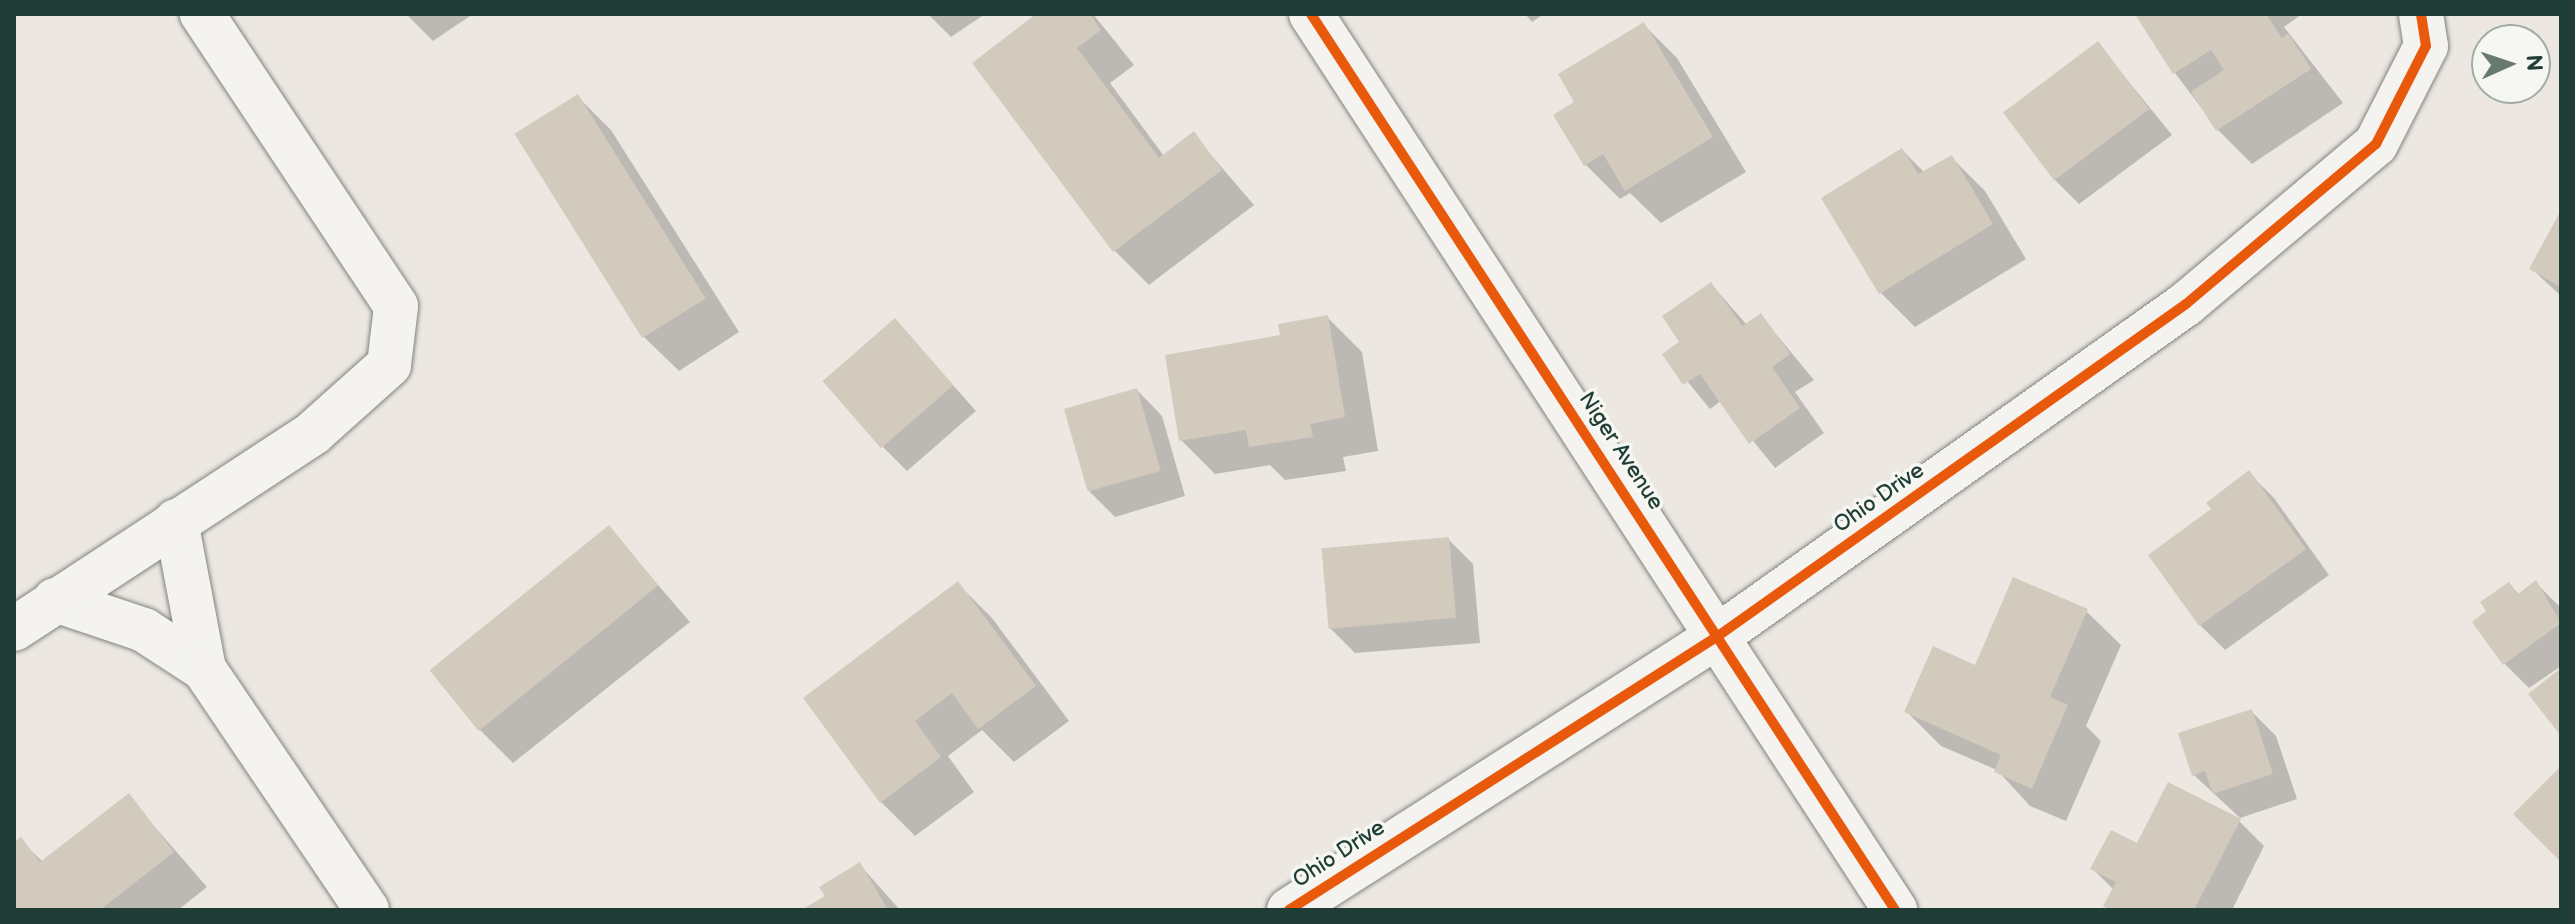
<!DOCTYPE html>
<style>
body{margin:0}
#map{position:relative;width:2575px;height:924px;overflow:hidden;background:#ece8e1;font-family:"Balsamiq Sans",sans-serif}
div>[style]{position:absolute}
.shadow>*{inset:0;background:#0003}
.building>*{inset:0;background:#d3cabe;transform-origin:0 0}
.roads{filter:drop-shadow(0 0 2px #818480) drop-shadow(0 0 2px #818480)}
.street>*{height:44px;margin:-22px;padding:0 22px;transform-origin:22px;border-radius:22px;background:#f4f3f0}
.cycleway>*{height:10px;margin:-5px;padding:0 5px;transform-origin:5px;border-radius:5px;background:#e8590c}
span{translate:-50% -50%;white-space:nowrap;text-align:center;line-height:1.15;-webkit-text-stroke:7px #f6f6f2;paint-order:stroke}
.street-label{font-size:22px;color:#1f3d34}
.frame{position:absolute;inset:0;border:16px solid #1f3d34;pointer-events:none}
.north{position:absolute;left:2471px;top:24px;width:80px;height:80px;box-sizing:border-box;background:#f6f6f2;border:2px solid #a0aca6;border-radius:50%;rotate:87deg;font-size:22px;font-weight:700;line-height:32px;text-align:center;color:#1f3d34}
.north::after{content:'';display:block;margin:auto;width:28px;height:36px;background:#677971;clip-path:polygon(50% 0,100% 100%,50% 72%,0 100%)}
</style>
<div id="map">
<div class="shadow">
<div style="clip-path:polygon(406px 14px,473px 14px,433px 41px)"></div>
<div style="clip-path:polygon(928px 14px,985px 14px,951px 37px)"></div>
<div style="clip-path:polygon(1040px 14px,1093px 14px,1134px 65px,1110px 83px,1164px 156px,1193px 134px,1254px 205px,1149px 285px,1115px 251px)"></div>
<div style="clip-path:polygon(1525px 14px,1544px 14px,1532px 22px)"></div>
<div style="clip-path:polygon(2143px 14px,2302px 14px,2284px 27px,2343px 103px,2252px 164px,2218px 130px,2175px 73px)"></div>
<div style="clip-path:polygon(1643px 24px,1677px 58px,1746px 172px,1661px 223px,1630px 193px,1620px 199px,1586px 165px,1577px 102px)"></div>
<div style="clip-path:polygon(2098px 44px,2172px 135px,2079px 204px,2054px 179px)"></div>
<div style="clip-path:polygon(577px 96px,611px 130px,739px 332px,679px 371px,644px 337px)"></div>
<div style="clip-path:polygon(1902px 150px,1925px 173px,1951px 157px,1985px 191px,2026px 259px,1915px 327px,1881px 293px,1824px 199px)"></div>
<div style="clip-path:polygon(2561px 214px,2561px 296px,2532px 269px)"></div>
<div style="clip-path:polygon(1711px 284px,1747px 325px,1761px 316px,1814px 380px,1795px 392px,1824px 433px,1775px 468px,1721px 401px,1710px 409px,1665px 354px,1682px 343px)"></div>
<div style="clip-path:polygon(1327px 317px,1362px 352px,1378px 451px,1343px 457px,1346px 471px,1285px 480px,1270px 465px,1215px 474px,1181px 440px,1283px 336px)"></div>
<div style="clip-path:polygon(895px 320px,976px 411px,907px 471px,882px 446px)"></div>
<div style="clip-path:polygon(1137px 390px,1162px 416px,1185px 496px,1115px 517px,1090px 492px)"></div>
<div style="clip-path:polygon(2249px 473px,2274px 498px,2329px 575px,2225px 650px,2200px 625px,2214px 510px)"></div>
<div style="clip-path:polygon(609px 528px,690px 622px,513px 763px,479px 729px)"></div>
<div style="clip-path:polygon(1448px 539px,1473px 564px,1480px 643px,1355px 653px,1330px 628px)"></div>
<div style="clip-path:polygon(2536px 583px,2561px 608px,2561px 666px,2529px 688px,2504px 663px,2489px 612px,2509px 584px,2520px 595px)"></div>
<div style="clip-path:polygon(958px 584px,992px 618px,1069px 721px,1014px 762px,982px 730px,948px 756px,974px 792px,915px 836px,881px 802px)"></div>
<div style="clip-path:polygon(2086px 611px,2121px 645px,2086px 726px,2101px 741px,2066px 821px,2030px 806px,1997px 770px,1941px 746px,1906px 711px,1976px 667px)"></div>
<div style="clip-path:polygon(2251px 711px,2276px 736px,2297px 799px,2240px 818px,2194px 775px)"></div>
<div style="clip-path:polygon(128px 796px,207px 887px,178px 910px,14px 910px,14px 845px,20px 840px,43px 862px)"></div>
<div style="clip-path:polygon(2239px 821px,2264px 846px,2232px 910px,2106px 906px,2114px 890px,2093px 869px,2138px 846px)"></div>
<div style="clip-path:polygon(860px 865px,900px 910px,805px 910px,828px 897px)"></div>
</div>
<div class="building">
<div style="clip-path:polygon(1036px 14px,1090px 14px,1101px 30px,1077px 48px,1159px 158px,1194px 131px,1222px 170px,1113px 252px,972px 63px)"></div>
<div style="clip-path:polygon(2140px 14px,2266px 14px,2282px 38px,2288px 33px,2311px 69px,2216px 131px,2191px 92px,2224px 70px,2211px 50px,2173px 74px,2136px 16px)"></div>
<div style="clip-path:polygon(1644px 22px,1713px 137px,1625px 191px,1603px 154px,1584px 166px,1553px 115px,1574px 102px,1558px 74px)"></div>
<div style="left:2098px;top:41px;width:85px;height:119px;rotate:53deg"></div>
<div style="left:578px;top:94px;width:241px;height:75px;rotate:58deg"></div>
<div style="clip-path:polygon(1902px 148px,1918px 174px,1952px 155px,1993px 224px,1879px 294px,1821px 198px)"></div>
<div style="clip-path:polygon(2561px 210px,2561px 287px,2529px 269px)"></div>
<div style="clip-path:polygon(1711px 282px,1742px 326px,1761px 313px,1790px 354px,1772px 367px,1800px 408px,1749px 444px,1700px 374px,1683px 385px,1662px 354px,1679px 342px,1662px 316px)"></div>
<div style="clip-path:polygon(1328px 315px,1345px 417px,1310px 424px,1313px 437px,1249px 447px,1246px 430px,1179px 441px,1165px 355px,1280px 335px,1278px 324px)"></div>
<div style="left:895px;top:318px;width:89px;height:96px;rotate:49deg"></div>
<div style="left:1137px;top:388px;width:86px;height:76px;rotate:74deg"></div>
<div style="clip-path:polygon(2249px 470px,2306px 549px,2199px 626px,2148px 555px,2211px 509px,2206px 503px)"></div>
<div style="left:609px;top:525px;width:78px;height:231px;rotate:51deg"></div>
<div style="left:1449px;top:537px;width:81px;height:128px;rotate:85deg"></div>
<div style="clip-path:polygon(2013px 577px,2088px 609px,2050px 697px,2068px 705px,2032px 789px,1994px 772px,2001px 755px,1904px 712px,1933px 646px,1975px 665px)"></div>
<div style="clip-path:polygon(2536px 580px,2561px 623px,2503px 665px,2472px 622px,2486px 611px,2480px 602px,2509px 582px,2518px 594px)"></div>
<div style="clip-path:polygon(958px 581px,1036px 686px,978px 729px,952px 693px,915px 721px,941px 757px,880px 803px,803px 698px)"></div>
<div style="clip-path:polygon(2561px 668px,2561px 736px,2528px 694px)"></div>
<div style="clip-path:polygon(2252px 709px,2273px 774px,2213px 794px,2205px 771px,2192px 776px,2178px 733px)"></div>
<div style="clip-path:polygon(2561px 766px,2561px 862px,2513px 814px)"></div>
<div style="clip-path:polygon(2168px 782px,2241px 819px,2194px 910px,2110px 910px,2103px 906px,2116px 882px,2090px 869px,2111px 830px,2137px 843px)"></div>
<div style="clip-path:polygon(129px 793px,174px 852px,100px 910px,14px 910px,14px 842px,21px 837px,40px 862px)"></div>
<div style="clip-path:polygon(860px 862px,888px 910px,801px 910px,825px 896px,819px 887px)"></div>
</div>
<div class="roads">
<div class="street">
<div style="left:1311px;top:14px;width:1070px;rotate:56.9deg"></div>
<div style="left:176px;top:521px;width:151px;rotate:79.3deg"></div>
<div style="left:55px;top:600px;width:94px;rotate:18.6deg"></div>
<div style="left:144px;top:630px;width:72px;rotate:33deg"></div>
<div style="left:204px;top:669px;width:291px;rotate:55.9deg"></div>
<div style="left:14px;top:629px;width:358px;rotate:-33.2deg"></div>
<div style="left:313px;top:433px;width:102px;rotate:-41.8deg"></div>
<div style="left:389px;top:365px;width:59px;rotate:-83.2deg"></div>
<div style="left:396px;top:306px;width:351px;rotate:-123.6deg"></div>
<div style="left:1289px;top:910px;width:509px;rotate:-32.57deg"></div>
<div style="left:1718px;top:636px;width:574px;rotate:-35.35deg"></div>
<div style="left:2186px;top:304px;width:248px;rotate:-40.1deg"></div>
<div style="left:2376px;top:144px;width:110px;rotate:-63deg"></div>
<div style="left:2426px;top:46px;width:32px;rotate:-99deg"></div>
</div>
</div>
<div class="cycleway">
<div style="left:1311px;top:14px;width:1070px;rotate:56.9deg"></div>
<div style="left:1289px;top:910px;width:509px;rotate:-32.57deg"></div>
<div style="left:1718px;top:636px;width:574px;rotate:-35.35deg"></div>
<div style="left:2186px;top:304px;width:248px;rotate:-40.1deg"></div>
<div style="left:2376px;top:144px;width:110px;rotate:-63deg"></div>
<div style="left:2426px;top:46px;width:32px;rotate:-99deg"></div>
</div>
<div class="street-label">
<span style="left:1621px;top:451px;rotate:57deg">Niger Avenue</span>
<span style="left:1879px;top:498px;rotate:-35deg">Ohio Drive</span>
<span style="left:1339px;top:854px;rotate:-33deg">Ohio Drive</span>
</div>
<div class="frame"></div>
<div class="north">N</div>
</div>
